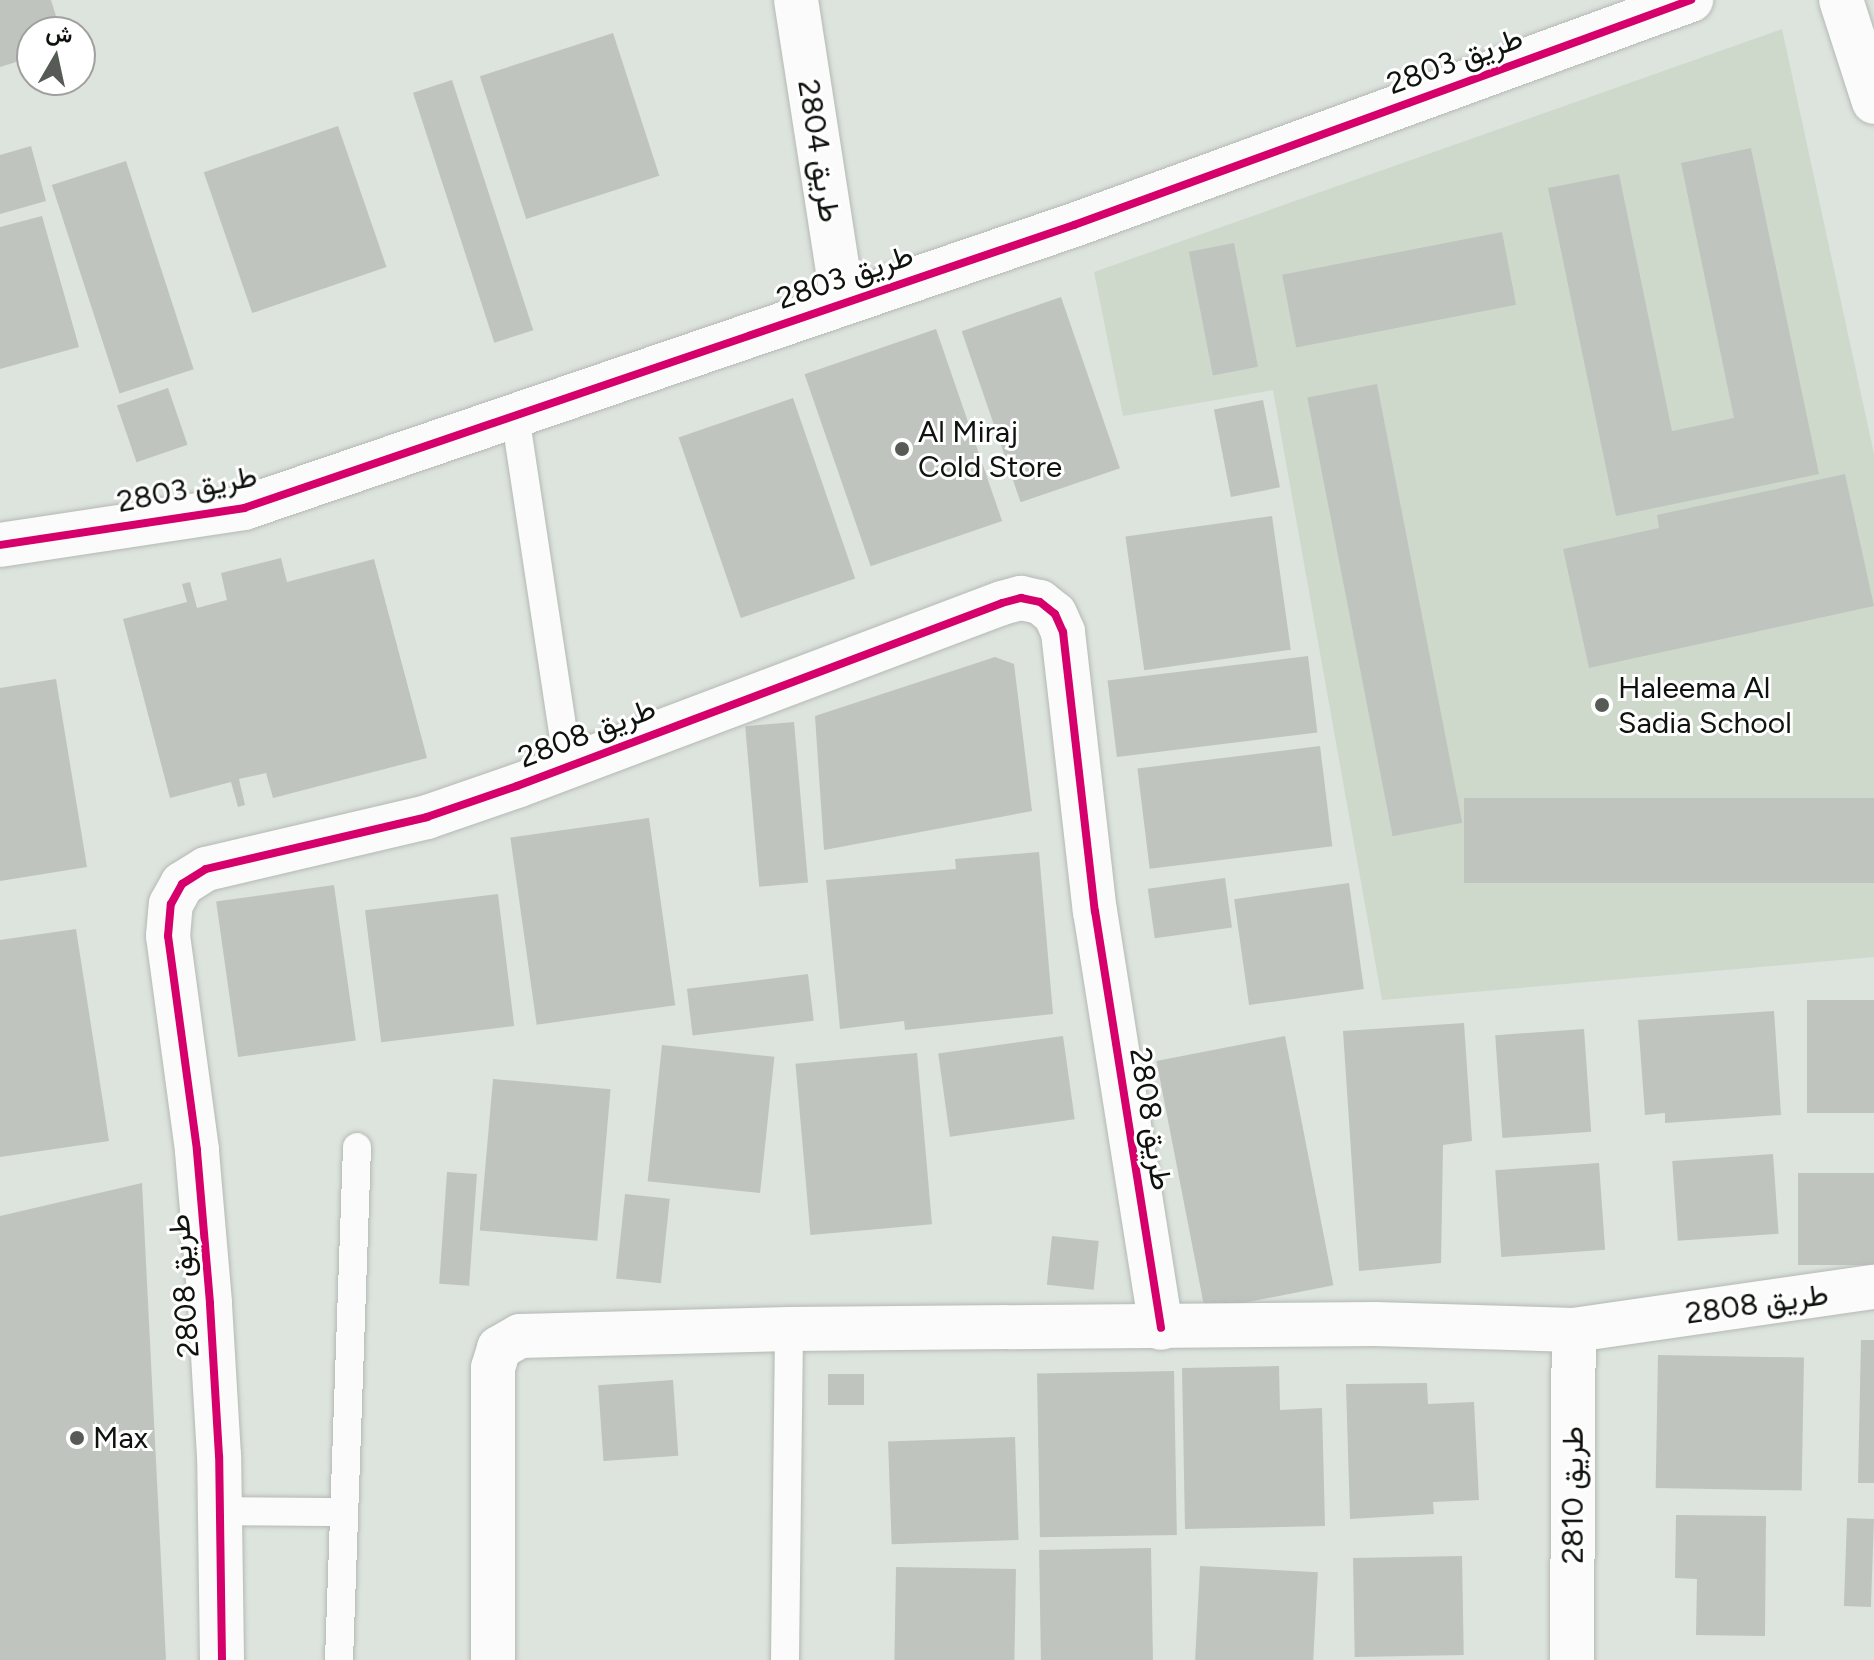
<!DOCTYPE html>
<meta charset="utf-8">
<style>
body{margin:0}
#map{position:relative;width:1874px;height:1660px;overflow:hidden;background:#dde3dd;font-family:Figtree,Vazirmatn,sans-serif}
div>[style]{position:absolute}
.built>*{inset:0;background:#ced9cc}
.building>*{inset:0;background:#bfc4bf;transform-origin:0 0}
.roads{filter:drop-shadow(0 0 2px #b4b9b4) drop-shadow(0 0 2px #b4b9b4)}
.service>*{height:28px;margin:-14px;padding:0 14px;transform-origin:14px;border-radius:14px;background:#fafbfa}
.minor>*{height:44px;margin:-22px;padding:0 22px;transform-origin:22px;border-radius:22px;background:#fafbfa}
.cycleway>*{height:8px;margin:-4px;padding:0 4px;transform-origin:4px;border-radius:4px;background:#d6006c}
.dots>*{width:22px;height:22px;translate:-50% -50%;box-sizing:border-box;border:4px solid #fff;border-radius:50%}
span{translate:-50% -50%;white-space:nowrap;text-align:center;line-height:1.15;-webkit-text-stroke:6px #fff;paint-order:stroke}
.street-label{font-size:30px;color:#0f120e}
.poi-label{font-size:30px;color:#0f120e}
.left{translate:0 -50%;text-align:left}
.north{position:absolute;left:16px;top:16px;width:80px;height:80px;box-sizing:border-box;background:#fff;border:2px solid #9fa09f;border-radius:50%;rotate:9deg;font-size:22px;font-weight:700;line-height:32px;text-align:center;color:#0f120e}
.north::after{content:'';display:block;margin:auto;width:28px;height:36px;background:#575b56;clip-path:polygon(50% 0,100% 100%,50% 72%,0 100%)}
</style>
<div id="map">
<div class="built">
<div style="clip-path:polygon(1782px 29px,1874px 454px,1874px 957px,1382px 1000px,1273px 390px,1123px 416px,1094px 272px)"></div>
</div>
<div class="building">
<div style="clip-path:polygon(0 0,51px 0,61px 32px,32px 32px,32px 57px,0 67px)"></div>
<div style="left:613px;top:33px;width:150px;height:140px;rotate:72deg"></div>
<div style="left:452px;top:80px;width:263px;height:41px;rotate:72deg"></div>
<div style="left:338px;top:126px;width:149px;height:142px;rotate:71deg"></div>
<div style="clip-path:polygon(31px 146px,46px 201px,0 214px,0 155px)"></div>
<div style="clip-path:polygon(1751px 148px,1819px 474px,1616px 516px,1548px 188px,1619px 174px,1672px 431px,1734px 418px,1681px 163px)"></div>
<div style="left:126px;top:161px;width:219px;height:78px;rotate:72deg"></div>
<div style="clip-path:polygon(42px 216px,79px 347px,0 369px,0 227px)"></div>
<div style="left:1502px;top:232px;width:74px;height:224px;rotate:79deg"></div>
<div style="left:1234px;top:243px;width:126px;height:46px;rotate:79deg"></div>
<div style="left:1061px;top:297px;width:181px;height:105px;rotate:71deg"></div>
<div style="left:936px;top:329px;width:203px;height:139px;rotate:71deg"></div>
<div style="left:1377px;top:384px;width:447px;height:71px;rotate:79deg"></div>
<div style="left:168px;top:388px;width:60px;height:54px;rotate:71deg"></div>
<div style="left:793px;top:398px;width:191px;height:121px;rotate:71deg"></div>
<div style="left:1263px;top:400px;width:89px;height:50px;rotate:79deg"></div>
<div style="clip-path:polygon(1845px 474px,1874px 606px,1589px 668px,1563px 549px,1659px 528px,1657px 515px)"></div>
<div style="left:1272px;top:516px;width:135px;height:148px;rotate:82deg"></div>
<div style="clip-path:polygon(281px 558px,287px 582px,374px 559px,427px 758px,273px 798px,266px 773px,239px 779px,245px 805px,238px 807px,231px 782px,170px 798px,123px 619px,187px 602px,182px 584px,190px 582px,197px 608px,227px 600px,221px 573px)"></div>
<div style="left:1308px;top:656px;width:77px;height:202px;rotate:83deg"></div>
<div style="clip-path:polygon(995px 657px,1014px 664px,1032px 811px,824px 850px,815px 716px)"></div>
<div style="clip-path:polygon(56px 679px,87px 867px,0 881px,0 688px)"></div>
<div style="left:794px;top:722px;width:161px;height:49px;rotate:85deg"></div>
<div style="left:1320px;top:746px;width:101px;height:184px;rotate:83deg"></div>
<div style="left:1874px;top:798px;width:85px;height:410px;rotate:90deg"></div>
<div style="left:649px;top:818px;width:189px;height:140px;rotate:82deg"></div>
<div style="clip-path:polygon(1039px 852px,1053px 1014px,905px 1030px,904px 1021px,840px 1029px,826px 880px,956px 869px,955px 859px)"></div>
<div style="left:1225px;top:878px;width:50px;height:78px;rotate:82deg"></div>
<div style="left:1349px;top:883px;width:107px;height:116px;rotate:82deg"></div>
<div style="left:334px;top:885px;width:157px;height:119px;rotate:82deg"></div>
<div style="left:498px;top:894px;width:133px;height:134px;rotate:83deg"></div>
<div style="clip-path:polygon(76px 929px,109px 1141px,0 1157px,0 940px)"></div>
<div style="left:808px;top:974px;width:47px;height:122px;rotate:83deg"></div>
<div style="left:1874px;top:1000px;width:113px;height:67px;rotate:90deg"></div>
<div style="clip-path:polygon(1774px 1011px,1781px 1115px,1665px 1123px,1665px 1113px,1645px 1115px,1638px 1020px)"></div>
<div style="clip-path:polygon(1464px 1023px,1472px 1141px,1443px 1145px,1441px 1263px,1359px 1271px,1343px 1031px)"></div>
<div style="left:1584px;top:1029px;width:103px;height:89px;rotate:86deg"></div>
<div style="left:1063px;top:1036px;width:84px;height:126px;rotate:82deg"></div>
<div style="left:1285px;top:1036px;width:254px;height:131px;rotate:79deg"></div>
<div style="left:662px;top:1045px;width:113px;height:137px;rotate:6deg"></div>
<div style="left:917px;top:1053px;width:172px;height:122px;rotate:85deg"></div>
<div style="left:493px;top:1079px;width:118px;height:152px;rotate:5deg"></div>
<div style="left:1773px;top:1154px;width:80px;height:101px;rotate:86deg"></div>
<div style="left:1599px;top:1163px;width:87px;height:104px;rotate:86deg"></div>
<div style="left:447px;top:1172px;width:30px;height:112px;rotate:4deg"></div>
<div style="left:1874px;top:1173px;width:92px;height:76px;rotate:90deg"></div>
<div style="clip-path:polygon(142px 1183px,166px 1660px,0 1660px,0 1216px)"></div>
<div style="left:625px;top:1194px;width:45px;height:85px;rotate:6deg"></div>
<div style="left:1052px;top:1236px;width:47px;height:49px;rotate:6deg"></div>
<div style="clip-path:polygon(1861px 1340px,1874px 1340px,1874px 1483px,1858px 1483px)"></div>
<div style="left:1658px;top:1355px;width:146px;height:133px;rotate:1deg"></div>
<div style="clip-path:polygon(1279px 1366px,1280px 1410px,1322px 1408px,1325px 1526px,1185px 1529px,1182px 1368px)"></div>
<div style="left:1174px;top:1371px;width:164px;height:137px;rotate:89deg"></div>
<div style="left:828px;top:1374px;width:36px;height:31px"></div>
<div style="left:673px;top:1380px;width:76px;height:75px;rotate:86deg"></div>
<div style="clip-path:polygon(1427px 1383px,1428px 1404px,1474px 1402px,1479px 1500px,1433px 1502px,1434px 1514px,1350px 1519px,1346px 1384px)"></div>
<div style="left:1015px;top:1437px;width:103px;height:127px;rotate:88deg"></div>
<div style="clip-path:polygon(1676px 1515px,1766px 1516px,1765px 1636px,1696px 1635px,1697px 1579px,1675px 1578px)"></div>
<div style="left:1847px;top:1518px;width:27px;height:88px;rotate:2deg"></div>
<div style="left:1151px;top:1548px;width:112px;height:112px;rotate:89deg"></div>
<div style="left:1462px;top:1556px;width:99px;height:109px;rotate:89deg"></div>
<div style="left:1200px;top:1566px;width:118px;height:94px;rotate:3deg"></div>
<div style="left:896px;top:1567px;width:120px;height:93px;rotate:1deg"></div>
</div>
<div class="roads">
<div class="service">
<div style="left:515px;top:415px;width:356px;rotate:81.4deg"></div>
<div style="left:220px;top:1511px;width:124px;rotate:0.5deg"></div>
<div style="left:339px;top:1660px;width:513px;rotate:-87.99deg"></div>
<div style="left:785px;top:1660px;width:331px;rotate:-89.3deg"></div>
</div>
<div class="minor">
<div style="left:796px;top:0;width:307px;rotate:81.2deg"></div>
<div style="left:1841px;top:0;width:107px;rotate:72.1deg"></div>
<div style="left:0;top:545px;width:247px;rotate:-8.6deg"></div>
<div style="left:244px;top:508px;width:877px;rotate:-18.83deg"></div>
<div style="left:1074px;top:225px;width:657px;rotate:-20.04deg"></div>
<div style="left:222px;top:1660px;width:204px;rotate:-90.8deg"></div>
<div style="left:219px;top:1456px;width:153px;rotate:-93.4deg"></div>
<div style="left:210px;top:1303px;width:154px;rotate:-94.9deg"></div>
<div style="left:197px;top:1150px;width:216px;rotate:-97.7deg"></div>
<div style="left:168px;top:936px;width:32px;rotate:-85deg"></div>
<div style="left:171px;top:904px;width:23px;rotate:-61deg"></div>
<div style="left:182px;top:884px;width:28px;rotate:-32deg"></div>
<div style="left:206px;top:869px;width:227px;rotate:-13.2deg"></div>
<div style="left:427px;top:817px;width:95px;rotate:-19deg"></div>
<div style="left:517px;top:786px;width:518px;rotate:-20.67deg"></div>
<div style="left:1002px;top:603px;width:20px;rotate:-15deg"></div>
<div style="left:1021px;top:598px;width:19px;rotate:12deg"></div>
<div style="left:1040px;top:602px;width:19px;rotate:39deg"></div>
<div style="left:1055px;top:614px;width:20px;rotate:66deg"></div>
<div style="left:1063px;top:632px;width:281px;rotate:83.5deg"></div>
<div style="left:1095px;top:911px;width:422px;rotate:81deg"></div>
<div style="left:493px;top:1660px;width:292px;rotate:-90deg"></div>
<div style="left:493px;top:1368px;width:21px;rotate:-73deg"></div>
<div style="left:499px;top:1348px;width:24px;rotate:-30deg"></div>
<div style="left:520px;top:1336px;width:269px;rotate:-1.5deg"></div>
<div style="left:789px;top:1329px;width:586px;rotate:-0.49deg"></div>
<div style="left:1375px;top:1324px;width:199px;rotate:1.7deg"></div>
<div style="left:1574px;top:1330px;width:303px;rotate:-8.2deg"></div>
<div style="left:1572px;top:1660px;width:330px;rotate:-89.7deg"></div>
</div>
</div>
<div class="cycleway">
<div style="left:0;top:545px;width:247px;rotate:-8.6deg"></div>
<div style="left:244px;top:508px;width:877px;rotate:-18.83deg"></div>
<div style="left:1074px;top:225px;width:657px;rotate:-20.04deg"></div>
<div style="left:222px;top:1660px;width:204px;rotate:-90.8deg"></div>
<div style="left:219px;top:1456px;width:153px;rotate:-93.4deg"></div>
<div style="left:210px;top:1303px;width:154px;rotate:-94.9deg"></div>
<div style="left:197px;top:1150px;width:216px;rotate:-97.7deg"></div>
<div style="left:168px;top:936px;width:32px;rotate:-85deg"></div>
<div style="left:171px;top:904px;width:23px;rotate:-61deg"></div>
<div style="left:182px;top:884px;width:28px;rotate:-32deg"></div>
<div style="left:206px;top:869px;width:227px;rotate:-13.2deg"></div>
<div style="left:427px;top:817px;width:95px;rotate:-19deg"></div>
<div style="left:517px;top:786px;width:518px;rotate:-20.67deg"></div>
<div style="left:1002px;top:603px;width:20px;rotate:-15deg"></div>
<div style="left:1021px;top:598px;width:19px;rotate:12deg"></div>
<div style="left:1040px;top:602px;width:19px;rotate:39deg"></div>
<div style="left:1055px;top:614px;width:20px;rotate:66deg"></div>
<div style="left:1063px;top:632px;width:281px;rotate:83.5deg"></div>
<div style="left:1095px;top:911px;width:422px;rotate:81deg"></div>
</div>
<div class="dots">
<div style="left:902px;top:449px;background:#575b56"></div>
<div style="left:1602px;top:705px;background:#575b56"></div>
<div style="left:77px;top:1438px;background:#575b56"></div>
</div>
<div class="street-label">
<span style="left:1455px;top:61px;rotate:-20deg">طريق 2803</span>
<span style="left:819px;top:151px;rotate:81deg">طريق 2804</span>
<span style="left:845px;top:277px;rotate:-19deg">طريق 2803</span>
<span style="left:187px;top:489px;rotate:-11deg">طريق 2803</span>
<span style="left:587px;top:733px;rotate:-21deg">طريق 2808</span>
<span style="left:1151px;top:1119px;rotate:81deg">طريق 2808</span>
<span style="left:184px;top:1286px;rotate:-94deg">طريق 2808</span>
<span style="left:1757px;top:1304px;rotate:-8deg">طريق 2808</span>
<span style="left:1573px;top:1495px;rotate:-90deg">طريق 2810</span>
</div>
<div class="poi-label">
<span class="left" style="left:918px;top:449px">Al Miraj<br>Cold Store</span>
<span class="left" style="left:1618px;top:705px">Haleema Al<br>Sadia School</span>
<span class="left" style="left:93px;top:1438px">Max</span>
</div>
<div class="north">ش</div>
</div>
